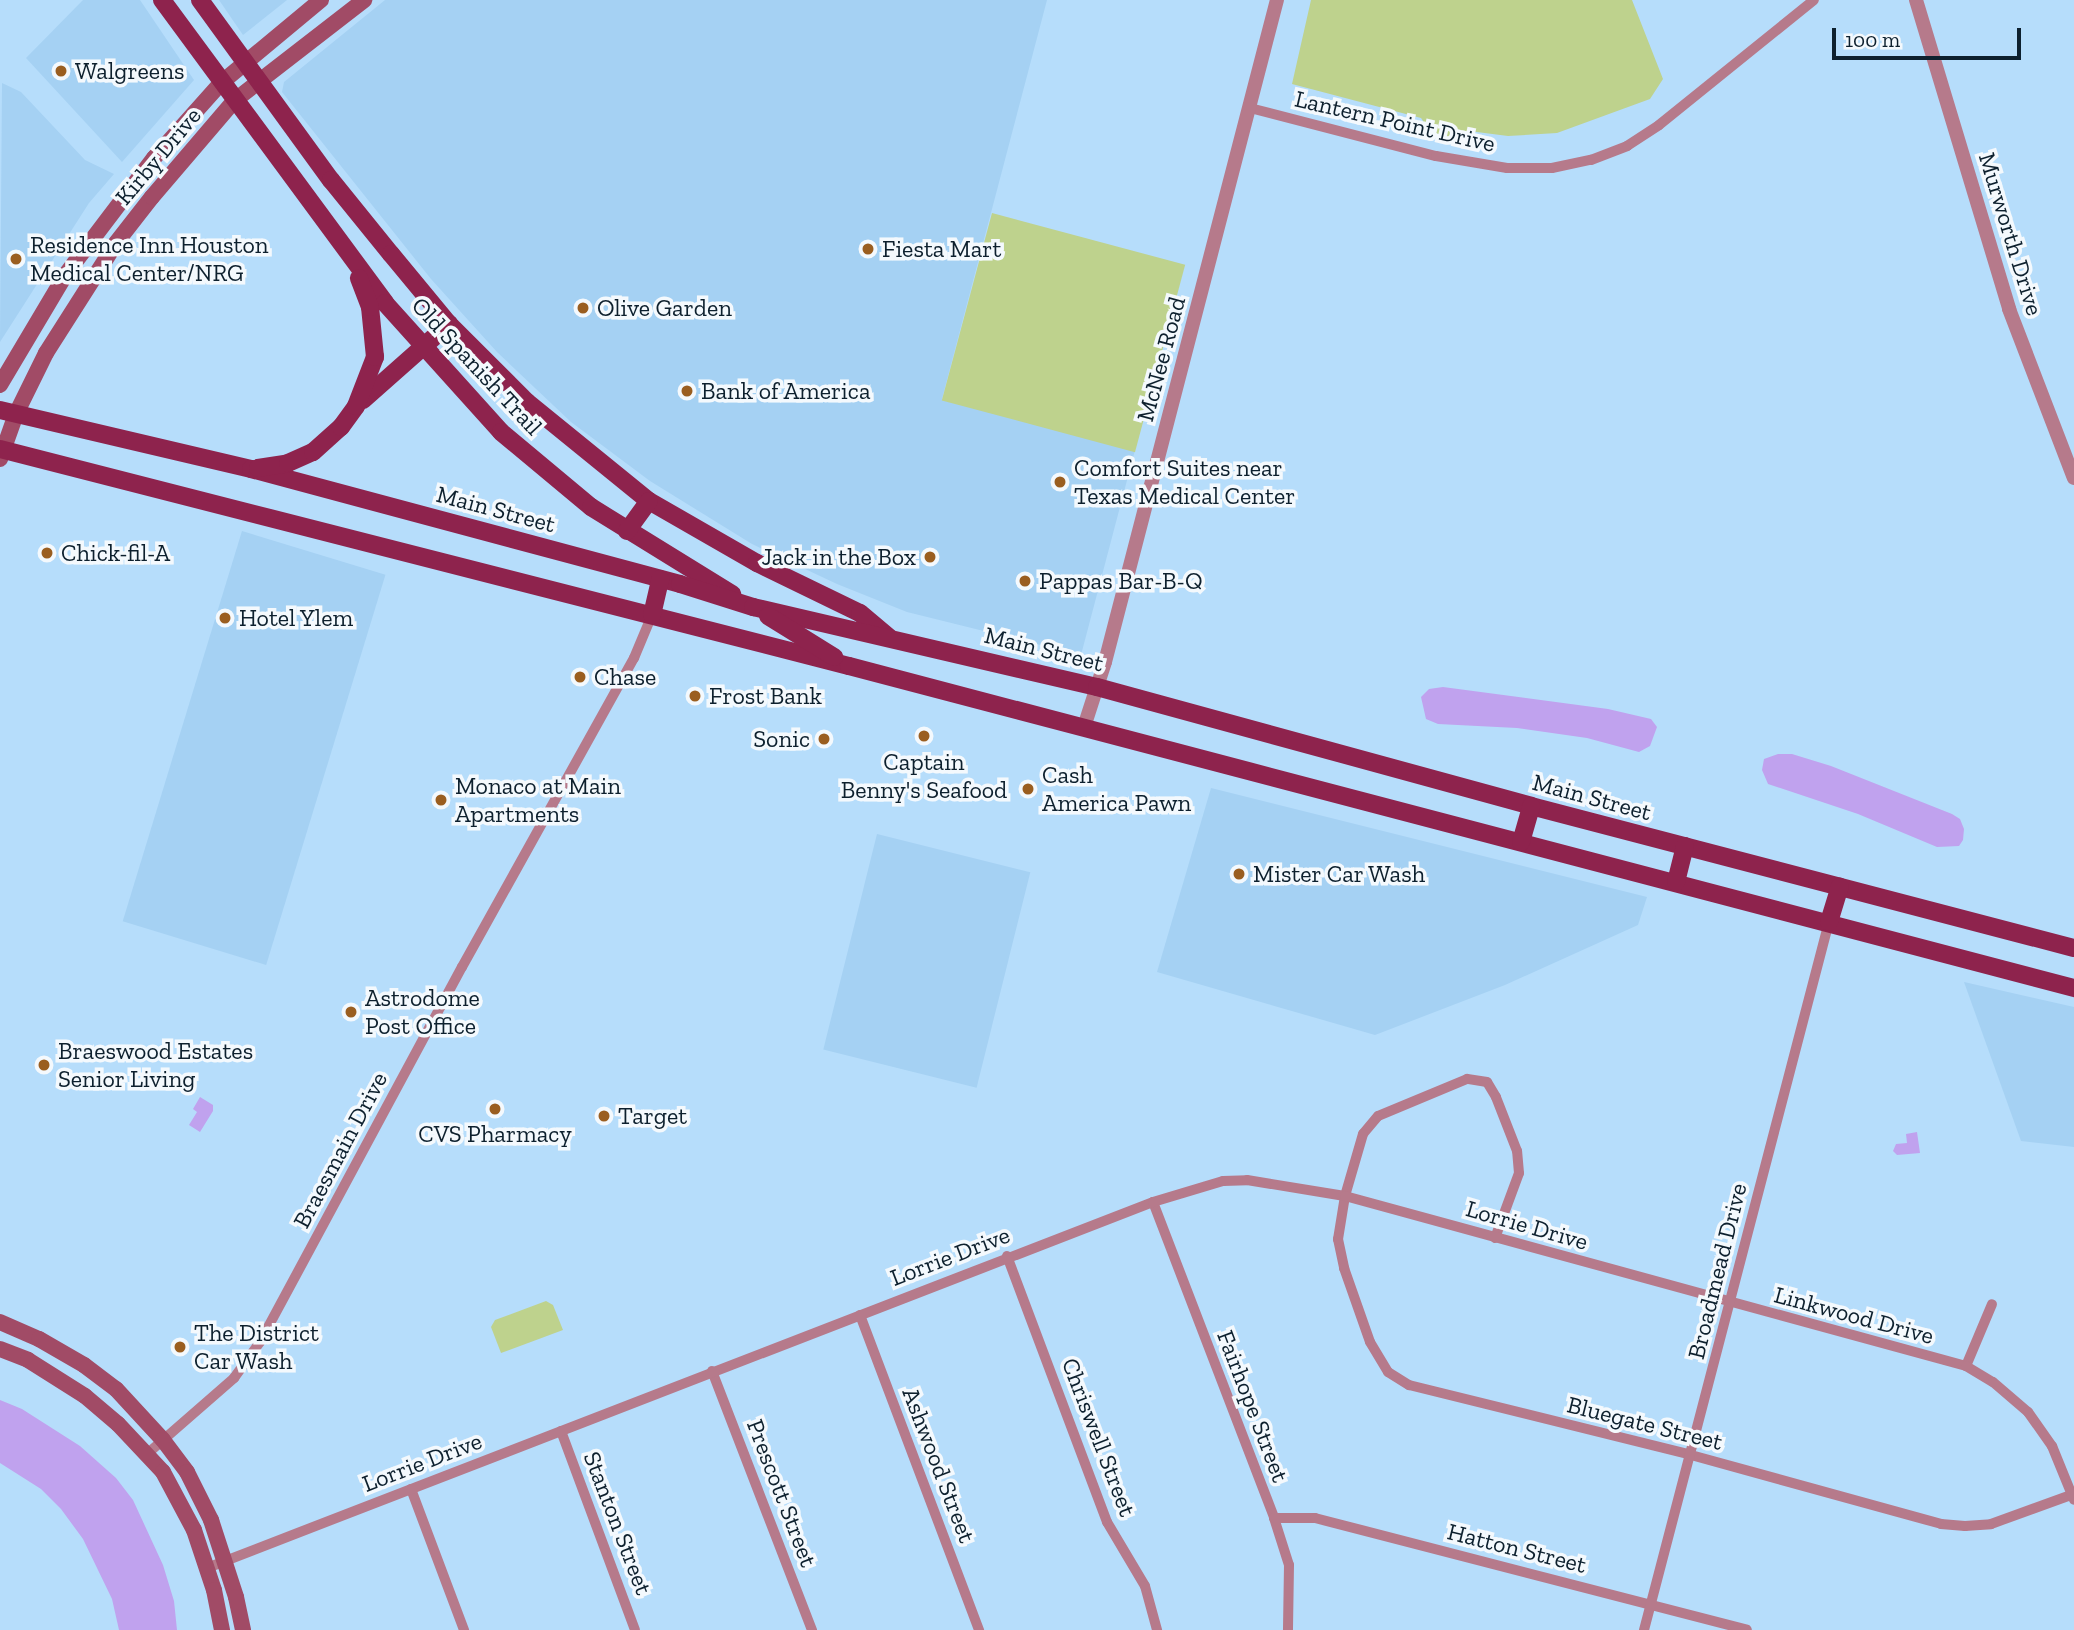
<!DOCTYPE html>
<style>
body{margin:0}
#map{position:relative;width:2074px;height:1630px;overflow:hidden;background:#b6ddfb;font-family:"Zilla Slab",serif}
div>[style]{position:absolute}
.built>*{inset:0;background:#a5d1f3;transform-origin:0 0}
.green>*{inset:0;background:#bed28d;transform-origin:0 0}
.water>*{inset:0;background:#c0a2ee}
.minor>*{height:10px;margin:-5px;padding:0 5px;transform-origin:5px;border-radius:5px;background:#b67a8b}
.tertiary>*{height:14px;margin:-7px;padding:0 7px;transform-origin:7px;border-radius:7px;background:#b67a8b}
.secondary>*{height:16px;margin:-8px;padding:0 8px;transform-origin:8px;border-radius:8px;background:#a14b66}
.primary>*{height:18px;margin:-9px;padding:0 9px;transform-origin:9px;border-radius:9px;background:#8e234d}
.dots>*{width:19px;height:19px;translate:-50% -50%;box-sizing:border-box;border:4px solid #f4f9fd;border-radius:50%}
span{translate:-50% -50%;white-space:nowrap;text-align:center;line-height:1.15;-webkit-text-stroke:7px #f4f9fd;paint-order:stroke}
.poi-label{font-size:24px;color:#0d202e}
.left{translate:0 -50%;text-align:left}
.right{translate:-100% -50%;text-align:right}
.street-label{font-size:24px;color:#0d202e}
.scale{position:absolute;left:1832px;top:28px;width:189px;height:32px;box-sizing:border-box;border:4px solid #0d202e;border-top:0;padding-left:9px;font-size:21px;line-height:24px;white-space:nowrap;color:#0d202e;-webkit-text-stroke:5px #f4f9fd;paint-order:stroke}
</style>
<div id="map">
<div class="built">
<div style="clip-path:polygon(83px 0,140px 0,194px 80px,122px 162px,26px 58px)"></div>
<div style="clip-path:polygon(219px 0,287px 0,243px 35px)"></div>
<div style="clip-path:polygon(385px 0,1047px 0,942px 399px,1135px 450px,1081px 655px,907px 612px,837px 584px,752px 544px,650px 481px,571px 422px,497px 352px,431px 279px,282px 92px,284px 82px)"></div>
<div style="clip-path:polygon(2px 83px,21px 92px,85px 160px,114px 174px,89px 203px,0 342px)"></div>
<div style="left:242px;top:531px;width:150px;height:408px;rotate:17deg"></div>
<div style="clip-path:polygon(1211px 788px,1647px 897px,1638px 925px,1505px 985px,1375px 1035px,1157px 972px)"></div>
<div style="left:877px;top:834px;width:158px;height:222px;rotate:14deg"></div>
<div style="clip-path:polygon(1964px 982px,2074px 1007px,2074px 1147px,2021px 1141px)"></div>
</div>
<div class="green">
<div style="clip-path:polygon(1311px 0,1632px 0,1663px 79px,1650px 99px,1557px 133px,1508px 136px,1469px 131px,1452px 138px,1431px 132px,1421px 118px,1292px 84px)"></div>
<div style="left:992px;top:213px;width:200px;height:194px;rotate:15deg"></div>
<div style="clip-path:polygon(546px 1301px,553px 1305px,563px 1330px,501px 1353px,491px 1327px,495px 1320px)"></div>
</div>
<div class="water">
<div style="clip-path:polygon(1443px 687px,1608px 709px,1651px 719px,1657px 727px,1650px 746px,1639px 752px,1587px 738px,1517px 728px,1438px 724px,1426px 719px,1421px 697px,1429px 689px)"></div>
<div style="clip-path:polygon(1778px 754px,1792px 754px,1831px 766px,1952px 814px,1960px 819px,1964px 829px,1963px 840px,1959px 846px,1937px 847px,1858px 814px,1768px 784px,1762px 770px,1764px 759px)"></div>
<div style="clip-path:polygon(200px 1097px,213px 1105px,213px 1111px,200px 1132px,189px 1125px,197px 1112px,193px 1109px)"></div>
<div style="clip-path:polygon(1917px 1132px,1920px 1153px,1897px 1155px,1893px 1151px,1896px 1144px,1907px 1143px,1906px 1134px)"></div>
<div style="clip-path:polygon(0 1400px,22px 1409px,80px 1446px,116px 1478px,133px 1500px,163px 1565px,174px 1601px,177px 1630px,119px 1630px,112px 1599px,83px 1539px,61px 1509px,41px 1489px,0 1463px)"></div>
</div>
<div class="minor">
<div style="left:1250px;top:108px;width:192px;rotate:14.5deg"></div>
<div style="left:1436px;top:156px;width:72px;rotate:9.6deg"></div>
<div style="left:1507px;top:168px;width:45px"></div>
<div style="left:1552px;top:168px;width:40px;rotate:-12deg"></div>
<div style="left:1591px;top:160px;width:39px;rotate:-21deg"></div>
<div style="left:1627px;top:146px;width:38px;rotate:-33deg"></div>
<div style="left:1659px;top:125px;width:199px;rotate:-38.9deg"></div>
<div style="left:1153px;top:1202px;width:338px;rotate:69deg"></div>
<div style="left:1274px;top:1518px;width:49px;rotate:72.3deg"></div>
<div style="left:1289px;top:1565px;width:65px;rotate:90.9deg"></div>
<div style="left:1495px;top:1238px;width:69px;rotate:-69.7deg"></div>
<div style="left:1519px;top:1173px;width:22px;rotate:-95deg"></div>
<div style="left:1517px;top:1151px;width:58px;rotate:-111.3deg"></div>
<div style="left:1496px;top:1097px;width:17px;rotate:-121deg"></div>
<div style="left:1487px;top:1082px;width:20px;rotate:-171deg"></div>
<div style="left:1467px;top:1079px;width:96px;rotate:157.4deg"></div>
<div style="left:1378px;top:1116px;width:23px;rotate:130deg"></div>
<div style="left:1363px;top:1134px;width:65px;rotate:106.2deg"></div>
<div style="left:1345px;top:1196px;width:44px;rotate:99.2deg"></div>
<div style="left:1338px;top:1239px;width:30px;rotate:78deg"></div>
<div style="left:1344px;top:1268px;width:78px;rotate:70.6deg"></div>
<div style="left:1370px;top:1342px;width:35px;rotate:59deg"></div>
<div style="left:1388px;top:1372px;width:25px;rotate:32deg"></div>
<div style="left:1409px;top:1385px;width:291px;rotate:13.9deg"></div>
<div style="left:1691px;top:1455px;width:259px;rotate:15.4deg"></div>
<div style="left:1941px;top:1524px;width:24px;rotate:5deg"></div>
<div style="left:1965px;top:1526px;width:26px;rotate:-4deg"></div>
<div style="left:1991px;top:1524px;width:88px;rotate:-19.9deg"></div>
<div style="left:1007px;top:1256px;width:284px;rotate:69.4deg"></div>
<div style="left:1107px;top:1522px;width:74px;rotate:59.3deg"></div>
<div style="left:1145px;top:1586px;width:46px;rotate:74.7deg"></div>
<div style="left:860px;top:1315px;width:337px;rotate:69.3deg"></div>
<div style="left:1966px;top:1366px;width:67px;rotate:-67.2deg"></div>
<div style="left:712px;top:1371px;width:278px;rotate:68.9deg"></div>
<div style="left:561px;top:1431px;width:212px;rotate:69.6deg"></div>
<div style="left:147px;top:1454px;width:116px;rotate:-41.1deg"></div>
<div style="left:234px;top:1378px;width:44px;rotate:-54.2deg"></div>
<div style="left:260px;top:1342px;width:426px;rotate:-61.7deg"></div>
<div style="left:462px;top:967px;width:354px;rotate:-60.9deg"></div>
<div style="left:634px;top:658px;width:47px;rotate:-67.3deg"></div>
<div style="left:411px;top:1489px;width:151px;rotate:69.4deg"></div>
<div style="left:1274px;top:1518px;width:41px"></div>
<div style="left:1315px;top:1518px;width:446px;rotate:14.5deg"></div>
<div style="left:207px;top:1568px;width:1014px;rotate:-21.15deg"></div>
<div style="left:1153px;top:1202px;width:73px;rotate:-16.7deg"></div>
<div style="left:1223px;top:1181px;width:24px;rotate:-2deg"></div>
<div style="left:1247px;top:1180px;width:99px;rotate:9.3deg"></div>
<div style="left:1345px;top:1196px;width:644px;rotate:15.31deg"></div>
<div style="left:1966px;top:1366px;width:31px;rotate:31deg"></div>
<div style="left:1993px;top:1382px;width:46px;rotate:40.6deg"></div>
<div style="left:2028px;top:1412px;width:42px;rotate:54.8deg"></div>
<div style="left:2052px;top:1446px;width:58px;rotate:67.8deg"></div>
<div style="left:1644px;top:1630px;width:732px;rotate:-75.36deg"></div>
</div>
<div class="tertiary">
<div style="left:1916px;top:0;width:323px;rotate:73.2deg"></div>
<div style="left:2009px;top:309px;width:181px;rotate:69deg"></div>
<div style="left:1084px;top:727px;width:68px;rotate:-72.1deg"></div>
<div style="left:1105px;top:662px;width:684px;rotate:-75.44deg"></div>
</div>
<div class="secondary">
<div style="left:0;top:385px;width:129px;rotate:-59.3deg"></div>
<div style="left:66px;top:274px;width:146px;rotate:-52.8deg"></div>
<div style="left:154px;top:158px;width:101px;rotate:-48.2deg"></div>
<div style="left:221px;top:83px;width:130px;rotate:-39.7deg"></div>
<div style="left:0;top:459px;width:48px;rotate:-70.4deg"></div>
<div style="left:16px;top:414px;width:68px;rotate:-63.8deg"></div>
<div style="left:46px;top:353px;width:130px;rotate:-57.5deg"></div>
<div style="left:116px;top:243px;width:58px;rotate:-52deg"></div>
<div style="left:152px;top:197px;width:126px;rotate:-49.5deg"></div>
<div style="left:234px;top:101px;width:165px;rotate:-37.8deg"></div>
<div style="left:0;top:1322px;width:43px;rotate:23.6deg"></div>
<div style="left:39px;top:1339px;width:52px;rotate:30deg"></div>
<div style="left:84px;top:1365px;width:40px;rotate:37deg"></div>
<div style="left:116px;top:1389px;width:69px;rotate:47.3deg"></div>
<div style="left:163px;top:1440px;width:40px;rotate:53deg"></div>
<div style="left:187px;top:1472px;width:54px;rotate:63.4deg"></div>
<div style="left:211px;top:1520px;width:81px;rotate:72deg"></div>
<div style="left:236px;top:1597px;width:34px;rotate:78deg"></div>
<div style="left:0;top:1349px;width:30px;rotate:21deg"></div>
<div style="left:28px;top:1360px;width:67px;rotate:32.3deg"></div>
<div style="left:85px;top:1396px;width:43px;rotate:40.3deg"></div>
<div style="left:118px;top:1424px;width:66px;rotate:46.8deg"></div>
<div style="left:163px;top:1472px;width:66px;rotate:61.9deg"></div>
<div style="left:194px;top:1530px;width:63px;rotate:71.6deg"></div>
<div style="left:214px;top:1590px;width:41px;rotate:78.7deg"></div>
</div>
<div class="primary">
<div style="left:162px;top:0;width:376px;rotate:53.6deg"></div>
<div style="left:385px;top:303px;width:173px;rotate:48deg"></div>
<div style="left:501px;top:432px;width:117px;rotate:39.8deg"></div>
<div style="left:591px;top:507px;width:166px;rotate:31.7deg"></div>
<div style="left:200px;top:0;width:223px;rotate:54deg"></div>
<div style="left:331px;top:180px;width:95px;rotate:51deg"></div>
<div style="left:391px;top:254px;width:91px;rotate:50.4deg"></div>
<div style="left:449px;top:324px;width:110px;rotate:45deg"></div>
<div style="left:527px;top:402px;width:157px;rotate:39.1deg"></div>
<div style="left:649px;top:501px;width:125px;rotate:29.9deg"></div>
<div style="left:757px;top:563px;width:114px;rotate:25.9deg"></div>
<div style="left:860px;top:613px;width:38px;rotate:40deg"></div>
<div style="left:363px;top:400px;width:115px;rotate:-41.5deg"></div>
<div style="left:0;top:410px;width:258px;rotate:13.2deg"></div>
<div style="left:251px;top:469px;width:444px;rotate:15deg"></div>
<div style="left:680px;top:584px;width:77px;rotate:17.5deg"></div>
<div style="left:753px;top:607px;width:353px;rotate:13.1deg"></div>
<div style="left:1097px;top:687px;width:450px;rotate:15.3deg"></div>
<div style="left:1531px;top:806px;width:561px;rotate:14.66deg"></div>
<div style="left:0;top:449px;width:876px;rotate:14.34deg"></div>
<div style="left:849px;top:666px;width:1267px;rotate:14.73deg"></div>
<div style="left:258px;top:468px;width:30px;rotate:-9deg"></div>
<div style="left:288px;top:463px;width:27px;rotate:-24deg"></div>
<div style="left:313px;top:452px;width:38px;rotate:-42deg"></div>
<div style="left:341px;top:427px;width:26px;rotate:-54deg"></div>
<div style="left:356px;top:406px;width:53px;rotate:-68.8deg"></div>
<div style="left:375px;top:357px;width:50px;rotate:-95.7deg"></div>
<div style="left:370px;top:307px;width:31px;rotate:-111deg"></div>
<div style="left:627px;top:531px;width:37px;rotate:-54deg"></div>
<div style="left:652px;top:615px;width:37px;rotate:-77deg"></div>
<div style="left:768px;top:616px;width:78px;rotate:31.8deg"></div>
<div style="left:1521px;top:842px;width:37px;rotate:-74deg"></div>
<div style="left:1676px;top:882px;width:37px;rotate:-76deg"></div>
<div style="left:1829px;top:922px;width:37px;rotate:-73deg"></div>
</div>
<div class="dots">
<div style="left:61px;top:71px;background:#9a5e20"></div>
<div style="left:868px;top:249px;background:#9a5e20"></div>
<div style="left:16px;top:259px;background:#9a5e20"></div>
<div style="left:583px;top:308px;background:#9a5e20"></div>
<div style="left:687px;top:391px;background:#9a5e20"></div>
<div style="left:1060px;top:482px;background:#9a5e20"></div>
<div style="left:47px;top:553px;background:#9a5e20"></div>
<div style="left:930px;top:557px;background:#9a5e20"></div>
<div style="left:1025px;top:581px;background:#9a5e20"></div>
<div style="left:225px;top:618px;background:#9a5e20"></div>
<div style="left:580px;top:677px;background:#9a5e20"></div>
<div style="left:695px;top:696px;background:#9a5e20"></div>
<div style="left:924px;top:736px;background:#9a5e20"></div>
<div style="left:824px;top:739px;background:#9a5e20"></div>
<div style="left:1028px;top:789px;background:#9a5e20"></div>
<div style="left:441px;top:800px;background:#9a5e20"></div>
<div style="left:1239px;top:874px;background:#9a5e20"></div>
<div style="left:351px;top:1012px;background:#9a5e20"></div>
<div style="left:44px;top:1065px;background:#9a5e20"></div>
<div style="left:495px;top:1109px;background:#9a5e20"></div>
<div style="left:604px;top:1116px;background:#9a5e20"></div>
<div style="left:180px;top:1347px;background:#9a5e20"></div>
</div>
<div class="poi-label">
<span class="left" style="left:75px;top:71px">Walgreens</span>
<span class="left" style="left:30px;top:259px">Residence Inn Houston<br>Medical Center/NRG</span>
<span class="left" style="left:882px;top:249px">Fiesta Mart</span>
<span class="left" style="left:597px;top:308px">Olive Garden</span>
<span class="left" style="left:701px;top:391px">Bank of America</span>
<span class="left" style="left:1074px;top:482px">Comfort Suites near<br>Texas Medical Center</span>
<span class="left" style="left:61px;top:553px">Chick-fil-A</span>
<span class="right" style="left:916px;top:557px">Jack in the Box</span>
<span class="left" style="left:1039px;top:581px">Pappas Bar-B-Q</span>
<span class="left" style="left:239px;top:618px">Hotel Ylem</span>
<span class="left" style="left:594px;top:677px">Chase</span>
<span class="left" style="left:709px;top:696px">Frost Bank</span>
<span class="right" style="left:810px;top:739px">Sonic</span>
<span style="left:924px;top:776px">Captain<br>Benny's Seafood</span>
<span class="left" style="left:1042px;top:789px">Cash<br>America Pawn</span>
<span class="left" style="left:455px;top:800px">Monaco at Main<br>Apartments</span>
<span class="left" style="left:1253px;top:874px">Mister Car Wash</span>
<span class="left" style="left:365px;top:1012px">Astrodome<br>Post Office</span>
<span class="left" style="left:58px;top:1065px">Braeswood Estates<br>Senior Living</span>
<span class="left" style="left:618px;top:1116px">Target</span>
<span style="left:495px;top:1134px">CVS Pharmacy</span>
<span class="left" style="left:194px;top:1347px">The District<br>Car Wash</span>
</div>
<div class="street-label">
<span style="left:1395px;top:121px;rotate:13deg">Lantern Point Drive</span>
<span style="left:158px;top:156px;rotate:-50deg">Kirby Drive</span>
<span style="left:2011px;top:234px;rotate:73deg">Murworth Drive</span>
<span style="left:1161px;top:359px;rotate:-75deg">McNee Road</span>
<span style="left:477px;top:366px;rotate:47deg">Old Spanish Trail</span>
<span style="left:496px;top:509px;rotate:15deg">Main Street</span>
<span style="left:1044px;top:649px;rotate:14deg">Main Street</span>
<span style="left:1592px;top:797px;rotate:15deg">Main Street</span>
<span style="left:340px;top:1150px;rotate:-62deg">Braesmain Drive</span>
<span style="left:1527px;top:1225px;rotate:16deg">Lorrie Drive</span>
<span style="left:950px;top:1256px;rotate:-21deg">Lorrie Drive</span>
<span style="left:1717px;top:1271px;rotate:-76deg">Broadmead Drive</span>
<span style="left:1854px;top:1315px;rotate:15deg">Linkwood Drive</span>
<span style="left:1253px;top:1406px;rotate:69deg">Fairhope Street</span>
<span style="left:1645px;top:1423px;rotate:14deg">Bluegate Street</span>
<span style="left:1099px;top:1437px;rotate:69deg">Chriswell Street</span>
<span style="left:422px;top:1462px;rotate:-21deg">Lorrie Drive</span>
<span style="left:939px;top:1465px;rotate:69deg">Ashwood Street</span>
<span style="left:782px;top:1493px;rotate:69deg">Prescott Street</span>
<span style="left:618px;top:1523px;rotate:69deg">Stanton Street</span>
<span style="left:1517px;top:1548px;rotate:14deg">Hatton Street</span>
</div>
<div class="scale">100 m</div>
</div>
